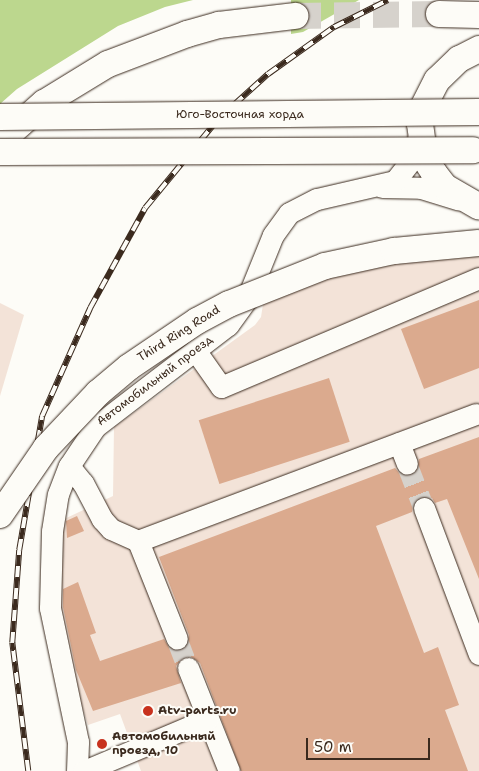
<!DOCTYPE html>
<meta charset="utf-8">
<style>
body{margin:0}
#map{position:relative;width:479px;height:771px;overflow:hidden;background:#fdfcf7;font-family:"Shantell Sans",sans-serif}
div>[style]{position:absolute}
.built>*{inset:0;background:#f3e3d8}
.green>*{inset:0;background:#bcd78e}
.building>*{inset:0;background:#dbaa8e;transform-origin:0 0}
.minor-tunnel>*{height:21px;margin-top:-10.5px;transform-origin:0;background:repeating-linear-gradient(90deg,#d6d2cc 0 21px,transparent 0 32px)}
.major-tunnel>*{height:26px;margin-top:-13px;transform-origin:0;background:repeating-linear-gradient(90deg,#d6d2cc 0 26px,transparent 0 39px)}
.roads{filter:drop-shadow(0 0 1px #3b2a1e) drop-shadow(0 0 1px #3b2a1e)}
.minor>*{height:21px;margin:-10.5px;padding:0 10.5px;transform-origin:10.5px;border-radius:10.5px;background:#fdfcf7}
.major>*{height:26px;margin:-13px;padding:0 13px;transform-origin:13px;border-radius:13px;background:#fdfcf7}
.rail>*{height:5.5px;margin-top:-2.75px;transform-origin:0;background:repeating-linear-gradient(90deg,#fdfcf7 0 11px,#3b2a1e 0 22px);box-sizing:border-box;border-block:1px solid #3b2a1e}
.bridges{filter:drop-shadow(0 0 1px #3b2a1e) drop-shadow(0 0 1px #3b2a1e)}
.major-bridge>*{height:26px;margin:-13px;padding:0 13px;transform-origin:13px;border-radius:13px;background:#fdfcf7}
.dots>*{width:14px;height:14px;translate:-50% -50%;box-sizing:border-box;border:2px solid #fdfcf7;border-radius:50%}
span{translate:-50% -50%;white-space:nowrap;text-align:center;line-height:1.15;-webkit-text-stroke:4px #fdfcf7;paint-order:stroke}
.street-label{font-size:12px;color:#3b2a1e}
.poi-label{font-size:12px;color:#3b2a1e;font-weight:700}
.left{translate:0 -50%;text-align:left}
.scale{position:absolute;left:306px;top:738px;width:124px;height:22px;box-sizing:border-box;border:2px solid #3b2a1e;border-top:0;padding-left:6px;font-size:15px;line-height:18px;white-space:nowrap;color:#3b2a1e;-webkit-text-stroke:4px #fdfcf7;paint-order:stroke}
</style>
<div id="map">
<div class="built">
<div style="clip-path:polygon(479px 253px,479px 771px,141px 771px,120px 714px,88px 725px,64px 651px,52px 597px,58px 522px,113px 496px,114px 427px,255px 325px,261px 317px,264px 298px,347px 271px,430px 255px)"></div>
<div style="clip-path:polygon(0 303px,24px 315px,0 396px)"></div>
</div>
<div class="green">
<div style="clip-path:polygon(0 0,193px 0,165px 7px,118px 26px,17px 89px,0 104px)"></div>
<div style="clip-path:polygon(291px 0,359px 0,303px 32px,291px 34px)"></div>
</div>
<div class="building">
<div style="clip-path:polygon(479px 300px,479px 368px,424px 389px,401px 329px)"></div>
<div style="left:329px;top:378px;width:67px;height:137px;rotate:72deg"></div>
<div style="clip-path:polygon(479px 437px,479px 579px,447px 499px,435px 503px,432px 498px,420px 496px,414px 500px,412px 512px,376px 526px,424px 653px,438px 647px,459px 705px,445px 710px,468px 771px,241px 771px,200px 663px,190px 656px,183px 657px,176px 666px,181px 683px,93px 711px,76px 670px,63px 607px,63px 589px,78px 582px,96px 633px,90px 635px,100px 661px,164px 639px,170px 649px,181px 651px,187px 646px,189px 635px,159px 557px,395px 468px,400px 474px,411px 476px,417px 471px,419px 459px)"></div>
<div style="clip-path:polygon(77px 516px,84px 531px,67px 538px,66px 521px)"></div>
</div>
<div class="minor-tunnel">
<div style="left:407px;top:464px;width:47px;rotate:68.9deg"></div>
<div style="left:177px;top:639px;width:31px;rotate:69deg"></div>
</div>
<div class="major-tunnel">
<div style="left:295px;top:16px;width:144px;rotate:-0.8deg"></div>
</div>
<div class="roads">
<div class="minor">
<div style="left:382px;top:187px;width:39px;rotate:1deg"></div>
<div style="left:421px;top:188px;width:39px;rotate:17deg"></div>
<div style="left:195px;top:350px;width:45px;rotate:54.9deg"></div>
<div style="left:221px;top:387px;width:280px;rotate:-22.9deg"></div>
<div style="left:399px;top:443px;width:22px;rotate:69deg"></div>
<div style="left:69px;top:466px;width:22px;rotate:51deg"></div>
<div style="left:83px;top:483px;width:41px;rotate:62.2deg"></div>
<div style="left:102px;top:519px;width:13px;rotate:48deg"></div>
<div style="left:111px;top:529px;width:30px;rotate:24deg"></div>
<div style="left:138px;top:541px;width:105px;rotate:68.3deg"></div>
<div style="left:424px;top:508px;width:156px;rotate:69.4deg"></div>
<div style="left:138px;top:541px;width:361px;rotate:-20.6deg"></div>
<div style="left:188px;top:668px;width:111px;rotate:68.3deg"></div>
<div style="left:77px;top:771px;width:29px;rotate:-88deg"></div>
<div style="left:78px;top:742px;width:137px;rotate:-101.8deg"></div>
<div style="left:50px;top:608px;width:77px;rotate:-88.5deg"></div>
<div style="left:52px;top:531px;width:37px;rotate:-81deg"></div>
<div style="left:58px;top:494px;width:30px;rotate:-69deg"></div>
<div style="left:69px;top:466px;width:47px;rotate:-56.3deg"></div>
<div style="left:95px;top:427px;width:168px;rotate:-37.5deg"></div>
<div style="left:228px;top:325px;width:32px;rotate:-54deg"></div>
<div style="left:247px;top:299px;width:69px;rotate:-67.9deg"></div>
<div style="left:273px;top:235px;width:27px;rotate:-54deg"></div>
<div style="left:289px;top:213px;width:31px;rotate:-27deg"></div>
<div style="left:317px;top:199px;width:80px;rotate:-13deg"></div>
<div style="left:395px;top:181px;width:31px;rotate:-52deg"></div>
<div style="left:414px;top:157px;width:22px;rotate:-77deg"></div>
<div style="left:84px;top:771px;width:134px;rotate:-22.8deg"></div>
</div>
<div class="major">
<div style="left:439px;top:14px;width:40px;rotate:1.4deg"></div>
<div style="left:479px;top:49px;width:22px;rotate:153deg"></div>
<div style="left:459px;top:59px;width:30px;rotate:136deg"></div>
<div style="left:437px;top:80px;width:29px;rotate:117deg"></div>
<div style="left:424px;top:106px;width:18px;rotate:103deg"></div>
<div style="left:420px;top:124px;width:35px;rotate:82deg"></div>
<div style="left:425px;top:159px;width:17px;rotate:57deg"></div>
<div style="left:434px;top:173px;width:18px;rotate:52deg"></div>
<div style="left:445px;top:187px;width:39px;rotate:30deg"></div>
<div style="left:0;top:142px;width:59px;rotate:-41.6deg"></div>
<div style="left:44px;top:103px;width:75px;rotate:-31.4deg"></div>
<div style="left:108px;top:64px;width:85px;rotate:-20.8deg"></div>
<div style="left:187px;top:34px;width:33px;rotate:-16deg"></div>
<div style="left:219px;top:25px;width:77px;rotate:-6.8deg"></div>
</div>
</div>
<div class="rail">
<div style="left:28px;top:771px;width:129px;rotate:-97.1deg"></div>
<div style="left:12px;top:643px;width:93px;rotate:-85.7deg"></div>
<div style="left:19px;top:550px;width:136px;rotate:-80.3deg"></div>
<div style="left:42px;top:416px;width:118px;rotate:-66deg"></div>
<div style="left:90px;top:308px;width:114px;rotate:-61.2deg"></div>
<div style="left:145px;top:208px;width:115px;rotate:-50.6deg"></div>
<div style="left:218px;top:119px;width:67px;rotate:-42deg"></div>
<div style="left:268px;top:74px;width:81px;rotate:-35.5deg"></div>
<div style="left:334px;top:27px;width:60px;rotate:-26.6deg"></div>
</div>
<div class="bridges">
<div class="major-bridge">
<div style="left:0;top:117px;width:479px;rotate:-0.6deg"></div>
<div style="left:0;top:152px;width:473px;rotate:-0.2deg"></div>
<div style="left:0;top:515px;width:81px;rotate:-55.5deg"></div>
<div style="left:46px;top:448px;width:76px;rotate:-46.6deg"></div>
<div style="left:98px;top:393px;width:40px;rotate:-40deg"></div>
<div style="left:129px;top:367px;width:82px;rotate:-34.1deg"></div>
<div style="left:197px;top:321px;width:36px;rotate:-28deg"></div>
<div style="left:229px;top:304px;width:103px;rotate:-21.6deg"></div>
<div style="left:325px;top:266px;width:71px;rotate:-12.3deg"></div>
<div style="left:394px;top:251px;width:85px;rotate:-5.4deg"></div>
</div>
</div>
<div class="dots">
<div style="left:148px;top:711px;background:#c8321e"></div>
<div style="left:102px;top:744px;background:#c8321e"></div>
</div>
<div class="street-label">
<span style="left:240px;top:115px">Юго-Восточная хорда</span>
<span style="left:179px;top:334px;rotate:-32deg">Third Ring Road</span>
<span style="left:155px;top:381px;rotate:-37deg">Автомобильный проезд</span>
</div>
<div class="poi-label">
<span class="left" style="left:158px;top:711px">Atv-parts.ru</span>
<span class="left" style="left:112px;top:744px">Автомобильный<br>проезд, 10</span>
</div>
<div class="scale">50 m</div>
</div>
